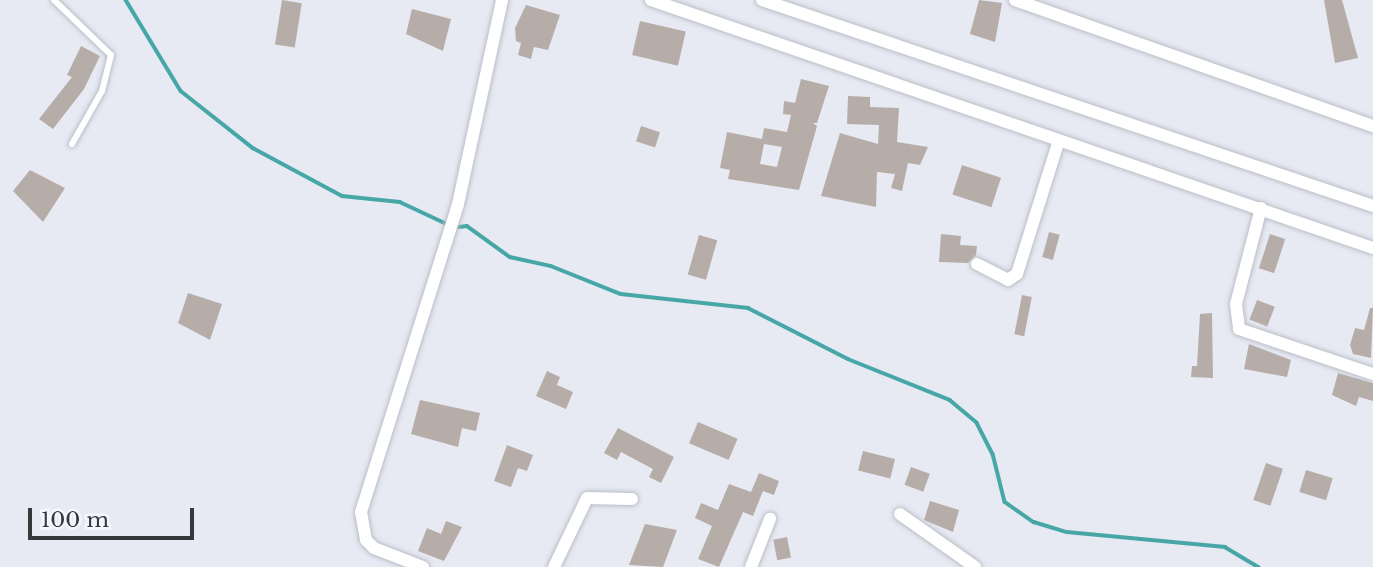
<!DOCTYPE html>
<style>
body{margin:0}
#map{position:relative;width:1373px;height:567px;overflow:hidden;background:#e7eaf3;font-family:"Libre Baskerville",serif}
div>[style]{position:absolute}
.stream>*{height:3.5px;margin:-1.75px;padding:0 1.75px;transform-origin:1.75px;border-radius:1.75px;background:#47a7a7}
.building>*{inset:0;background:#b7ada8;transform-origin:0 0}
.roads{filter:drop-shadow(0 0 2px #bbbec7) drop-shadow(0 0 2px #bbbec7)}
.lane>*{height:6px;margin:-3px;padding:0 3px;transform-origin:3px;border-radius:3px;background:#fff}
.street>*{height:12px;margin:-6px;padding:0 6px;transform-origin:6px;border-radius:6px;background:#fff}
span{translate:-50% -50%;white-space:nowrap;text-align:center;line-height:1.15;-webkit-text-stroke:5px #f4f7ff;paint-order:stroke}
.scale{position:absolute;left:28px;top:508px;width:166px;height:32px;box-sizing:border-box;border:4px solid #37383c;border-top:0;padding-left:9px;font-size:21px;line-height:24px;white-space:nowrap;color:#37383c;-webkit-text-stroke:5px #f4f7ff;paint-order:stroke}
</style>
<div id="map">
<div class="stream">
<div style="left:126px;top:0;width:106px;rotate:58.9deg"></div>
<div style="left:181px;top:91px;width:92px;rotate:38.4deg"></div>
<div style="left:253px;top:148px;width:101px;rotate:28.3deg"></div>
<div style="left:342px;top:196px;width:58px;rotate:5.9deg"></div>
<div style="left:400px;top:202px;width:52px;rotate:25.1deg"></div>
<div style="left:459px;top:227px;width:8px;rotate:-7deg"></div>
<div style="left:467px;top:226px;width:53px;rotate:35.8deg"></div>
<div style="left:510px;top:257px;width:42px;rotate:12.4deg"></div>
<div style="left:551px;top:266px;width:75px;rotate:21.8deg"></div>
<div style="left:621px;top:294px;width:128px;rotate:6.3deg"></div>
<div style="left:748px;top:308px;width:112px;rotate:27deg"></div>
<div style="left:848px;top:359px;width:110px;rotate:21.9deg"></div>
<div style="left:950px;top:400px;width:35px;rotate:40deg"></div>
<div style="left:977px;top:423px;width:35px;rotate:63deg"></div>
<div style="left:993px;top:454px;width:49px;rotate:76deg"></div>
<div style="left:1005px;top:502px;width:35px;rotate:35deg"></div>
<div style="left:1034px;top:522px;width:34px;rotate:17deg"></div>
<div style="left:1067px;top:532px;width:159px;rotate:5.4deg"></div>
<div style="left:1225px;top:547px;width:39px;rotate:31deg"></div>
</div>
<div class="building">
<div style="left:282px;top:0;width:20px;height:45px;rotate:9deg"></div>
<div style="clip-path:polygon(979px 0,1002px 3px,995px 42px,970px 34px)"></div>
<div style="clip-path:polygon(1324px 0,1342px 0,1358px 58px,1335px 63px)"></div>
<div style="clip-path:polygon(526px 5px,560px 15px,548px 50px,534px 47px,531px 59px,518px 55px,521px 43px,516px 41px,515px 28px)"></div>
<div style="clip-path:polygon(412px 9px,451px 19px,443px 51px,406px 34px)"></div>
<div style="left:640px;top:21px;width:47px;height:35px;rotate:13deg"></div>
<div style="clip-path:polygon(81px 46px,100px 56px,84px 89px,53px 129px,39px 119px,72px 77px,67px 75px)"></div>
<div style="clip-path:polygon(evenodd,801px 79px,829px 86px,817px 123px,813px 123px,817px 126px,799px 190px,728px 179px,730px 170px,720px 168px,727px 132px,762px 139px,764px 128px,787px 132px,791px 115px,783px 114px,784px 101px,795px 103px,801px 79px,764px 144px,782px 147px,777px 167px,760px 164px,764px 144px)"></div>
<div style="clip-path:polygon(848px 96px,870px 97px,870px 107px,899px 108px,897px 142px,928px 147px,920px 165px,908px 163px,902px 191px,891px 188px,895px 174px,877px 172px,876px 207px,821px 196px,840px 133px,878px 144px,879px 125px,847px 124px)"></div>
<div style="left:641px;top:126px;width:20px;height:16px;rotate:18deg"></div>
<div style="left:962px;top:165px;width:41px;height:31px;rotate:18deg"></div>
<div style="clip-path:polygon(30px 170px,65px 188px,43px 222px,13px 191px)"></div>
<div style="left:1049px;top:232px;width:11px;height:26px;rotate:15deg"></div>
<div style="clip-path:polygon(941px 234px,961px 236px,960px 245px,977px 246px,976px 255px,968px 263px,939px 262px)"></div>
<div style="left:1270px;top:234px;width:16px;height:36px;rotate:18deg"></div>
<div style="left:699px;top:235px;width:19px;height:41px;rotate:16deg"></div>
<div style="clip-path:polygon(188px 293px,222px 304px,210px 340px,178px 323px)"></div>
<div style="left:1022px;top:295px;width:10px;height:40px;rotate:11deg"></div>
<div style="left:1257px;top:300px;width:19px;height:21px;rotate:21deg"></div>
<div style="clip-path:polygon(1370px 308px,1373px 308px,1371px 358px,1353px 354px,1350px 345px,1355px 328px,1364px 330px)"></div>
<div style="clip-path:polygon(1212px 313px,1213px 378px,1191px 377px,1192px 366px,1197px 366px,1200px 314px)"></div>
<div style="clip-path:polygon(1249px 344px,1291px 360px,1287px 377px,1244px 369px)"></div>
<div style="clip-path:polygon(547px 371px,560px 377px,557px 385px,573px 392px,566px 409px,536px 396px)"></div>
<div style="clip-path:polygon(1338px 373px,1373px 383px,1373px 401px,1359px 397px,1356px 406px,1332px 395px)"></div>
<div style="clip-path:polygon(420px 400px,480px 413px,476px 431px,462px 428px,458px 447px,411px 434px)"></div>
<div style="left:698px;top:422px;width:43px;height:23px;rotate:23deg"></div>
<div style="clip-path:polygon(618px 428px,674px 457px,661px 483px,649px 477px,653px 469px,621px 452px,617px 460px,604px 453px)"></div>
<div style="clip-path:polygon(507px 445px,533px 455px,527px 471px,518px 468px,511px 487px,494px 481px)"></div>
<div style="left:863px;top:451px;width:33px;height:20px;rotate:14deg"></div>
<div style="left:1266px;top:463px;width:18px;height:39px;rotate:19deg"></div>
<div style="left:911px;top:467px;width:20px;height:19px;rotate:20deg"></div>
<div style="left:1306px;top:470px;width:28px;height:23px;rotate:17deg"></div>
<div style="clip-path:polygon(759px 473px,779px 481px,774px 495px,763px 491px,753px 516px,743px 512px,719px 567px,698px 559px,712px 526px,695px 518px,701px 503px,718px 510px,729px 484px,751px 492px)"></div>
<div style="clip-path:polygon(930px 501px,959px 510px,953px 532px,924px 520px)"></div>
<div style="clip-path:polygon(446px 521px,462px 527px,444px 561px,418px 551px,427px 528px,441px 534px)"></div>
<div style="clip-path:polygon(645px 524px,677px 530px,663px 567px,629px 565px)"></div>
<div style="left:787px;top:537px;width:21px;height:14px;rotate:79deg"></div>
</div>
<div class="roads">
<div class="lane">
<div style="left:54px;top:0;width:79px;rotate:44deg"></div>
<div style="left:111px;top:55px;width:37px;rotate:104deg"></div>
<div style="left:102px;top:91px;width:61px;rotate:119.5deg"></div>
</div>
<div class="street">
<div style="left:651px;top:0;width:763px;rotate:18.96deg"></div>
<div style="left:762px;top:0;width:645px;rotate:18.63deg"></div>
<div style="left:1015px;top:0;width:380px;rotate:19.4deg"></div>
<div style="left:1261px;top:208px;width:99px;rotate:104.6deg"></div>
<div style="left:1236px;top:304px;width:25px;rotate:83deg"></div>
<div style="left:1239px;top:329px;width:141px;rotate:18.6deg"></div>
<div style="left:977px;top:264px;width:35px;rotate:27deg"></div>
<div style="left:1008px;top:280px;width:11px;rotate:-34deg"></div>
<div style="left:1017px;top:274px;width:140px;rotate:-72.6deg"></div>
<div style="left:900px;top:514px;width:92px;rotate:35.2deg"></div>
<div style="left:423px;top:567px;width:53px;rotate:-158.8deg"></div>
<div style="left:374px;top:548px;width:11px;rotate:-135deg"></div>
<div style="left:366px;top:540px;width:28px;rotate:-100deg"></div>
<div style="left:361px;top:512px;width:323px;rotate:-72.5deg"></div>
<div style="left:458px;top:204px;width:209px;rotate:-77.8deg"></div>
<div style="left:554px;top:567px;width:76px;rotate:-64.4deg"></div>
<div style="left:587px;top:498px;width:45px;rotate:1.3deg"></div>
<div style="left:751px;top:567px;width:52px;rotate:-68.4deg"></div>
</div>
</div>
<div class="scale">100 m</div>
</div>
